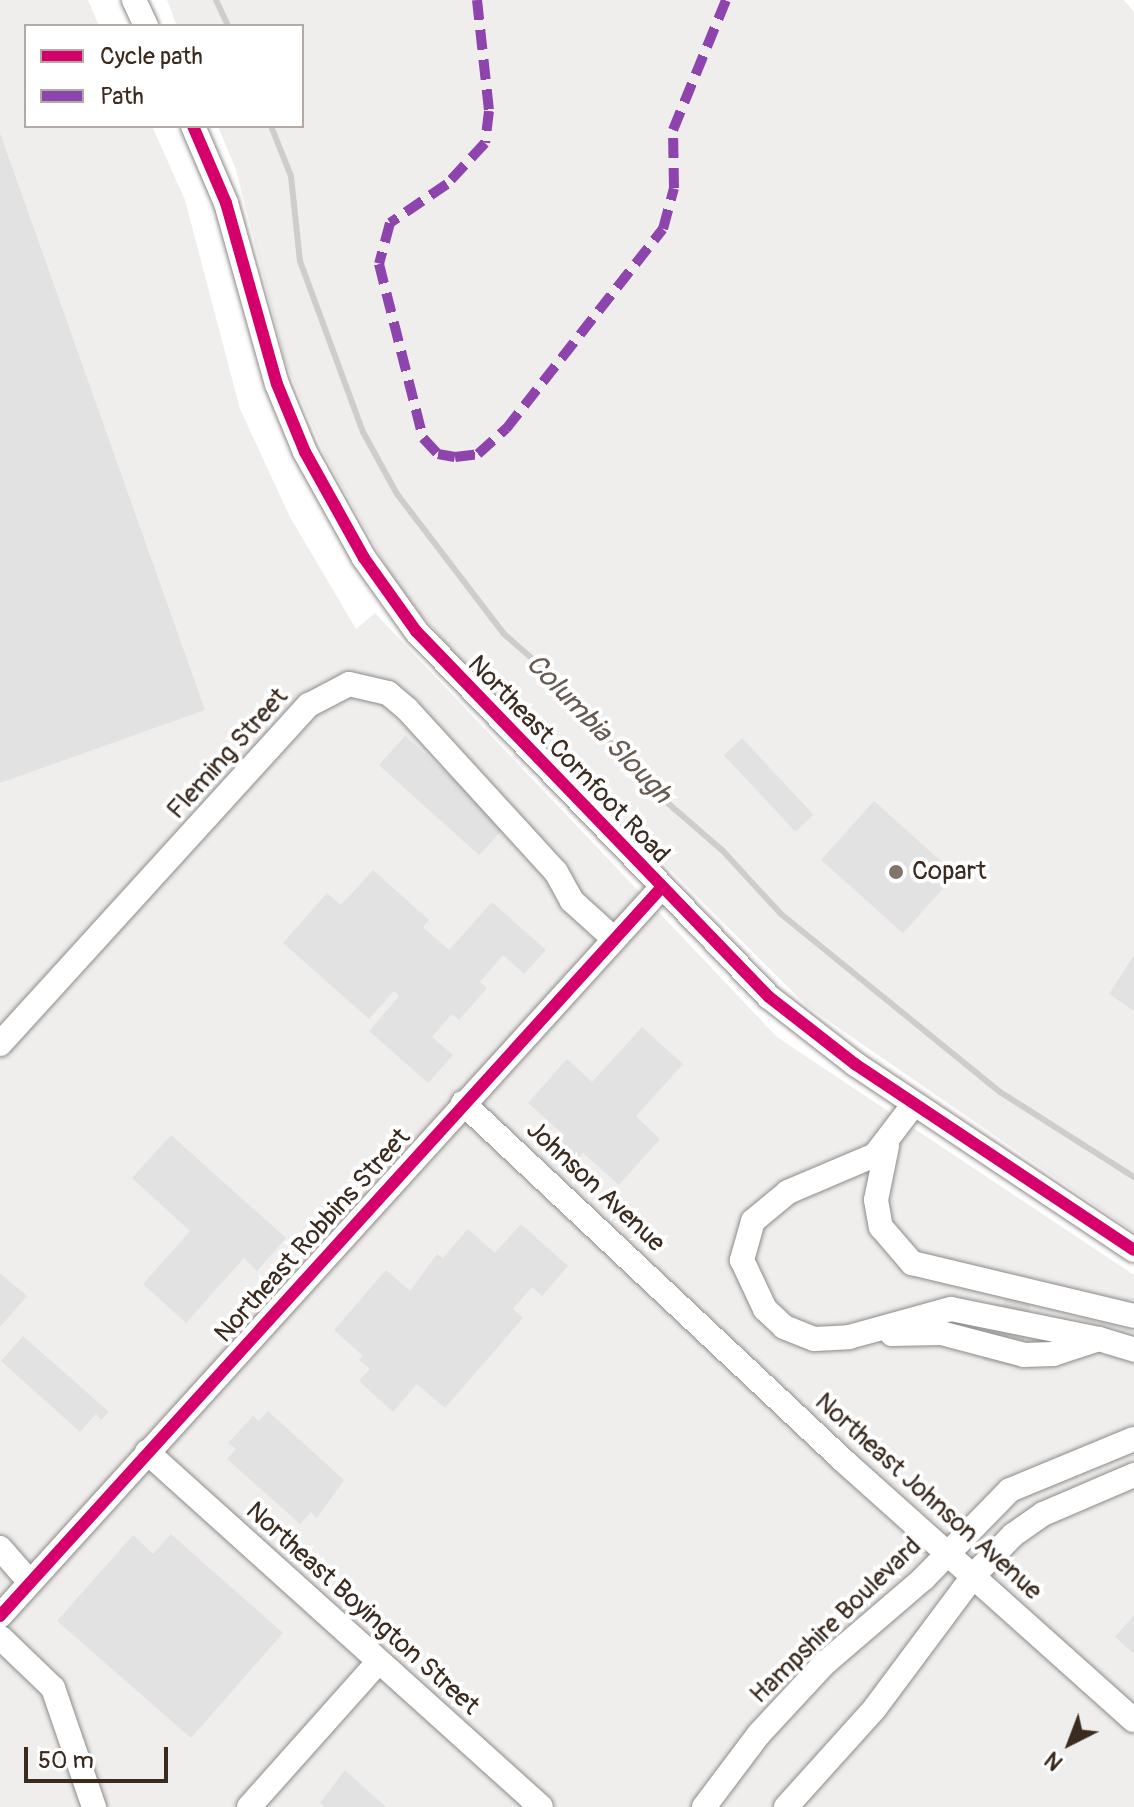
<!DOCTYPE html>
<style>
body{margin:0}
#map{position:relative;width:1134px;height:1807px;overflow:hidden;background:#fff;font-family:Pangolin,sans-serif}
div>[style]{position:absolute}
.built>*{inset:0;background:#efeeed}
.stream>*{height:6px;margin:-3px;padding:0 3px;transform-origin:3px;border-radius:3px;background:#d0ccca}
.building>*{inset:0;background:#e3e2e2;transform-origin:0 0}
.roads{filter:drop-shadow(0 0 2px #8e8b88) drop-shadow(0 0 2px #8e8b88)}
.minor>*{height:24px;margin:-12px;padding:0 12px;transform-origin:12px;border-radius:12px;background:#fff}
.quiet>*{height:10px;margin-top:-5px;transform-origin:0;background:repeating-linear-gradient(90deg,#8e44ad 0 20px,transparent 0 30px)}
.cycleway>*{height:12px;margin:-6px;padding:0 6px;transform-origin:6px;border-radius:6px;background:#d6006c}
.dots>*{width:22px;height:22px;translate:-50% -50%;box-sizing:border-box;border:4px solid #fff;border-radius:50%}
span{translate:-50% -50%;white-space:nowrap;text-align:center;line-height:1.15;-webkit-text-stroke:8px #fff;paint-order:stroke}
.street-label{font-size:26px;color:#3b2a1e}
.poi-label{font-size:26px;color:#3b2a1e}
.left{translate:0 -50%;text-align:left}
.water-label{font-size:28px;color:#685b52;font-style:italic}
.legend{position:absolute;left:24px;top:24px;width:280px;height:104px;box-sizing:border-box;background:#fff;border:2px solid #b1aaa5;margin:0;padding:10px 14px;list-style:none;font-size:24px;color:#3b2a1e}
.legend li{display:flex;align-items:center;gap:16px;height:40px}
.legend b{width:40px;border:2px solid #b1aaa5}
.north{position:absolute;left:1030px;top:1703px;width:80px;height:80px;-webkit-text-stroke:6px #fff;paint-order:stroke;rotate:222deg;font-size:22px;font-weight:700;line-height:32px;text-align:center;color:#3b2a1e}
.north::after{content:'';display:block;margin:auto;width:28px;height:36px;background:#3b2a1e;clip-path:polygon(50% 0,100% 100%,50% 72%,0 100%)}
.scale{position:absolute;left:24px;top:1747px;width:144px;height:36px;box-sizing:border-box;border:4px solid #3b2a1e;border-top:0;padding-left:10px;font-size:24px;line-height:28px;white-space:nowrap;color:#3b2a1e;-webkit-text-stroke:6px #fff;paint-order:stroke}
</style>
<div id="map">
<div class="built">
<div style="clip-path:polygon(0 0,88px 0,99px 26px,26px 26px,26px 126px,152px 126px,185px 200px,240px 409px,290px 517px,356px 629px,375px 613px,777px 1037px,1134px 1275px,1134px 1807px,0 1807px)"></div>
<div style="clip-path:polygon(167px 0,1124px 0,1134px 12px,1134px 1232px,807px 1006px,479px 680px,400px 591px,325px 456px,285px 361px,236px 170px,218px 126px,302px 126px,302px 26px,177px 26px)"></div>
</div>
<div class="stream">
<div style="left:216px;top:0;width:29px;rotate:65deg"></div>
<div style="left:271px;top:126px;width:54px;rotate:68.2deg"></div>
<div style="left:291px;top:176px;width:85px;rotate:84deg"></div>
<div style="left:300px;top:261px;width:182px;rotate:69.8deg"></div>
<div style="left:363px;top:432px;width:71px;rotate:61.3deg"></div>
<div style="left:397px;top:494px;width:176px;rotate:52.6deg"></div>
<div style="left:504px;top:634px;width:81px;rotate:41deg"></div>
<div style="left:565px;top:687px;width:128px;rotate:50.1deg"></div>
<div style="left:647px;top:785px;width:101px;rotate:41deg"></div>
<div style="left:723px;top:851px;width:86px;rotate:47.4deg"></div>
<div style="left:781px;top:914px;width:282px;rotate:39.1deg"></div>
<div style="left:1000px;top:1092px;width:159px;rotate:32.4deg"></div>
</div>
<div class="building">
<div style="clip-path:polygon(0 133px,205px 710px,0 783px)"></div>
<div style="left:405px;top:736px;width:135px;height:39px;rotate:42deg"></div>
<div style="left:742px;top:738px;width:105px;height:25px;rotate:47deg"></div>
<div style="left:874px;top:801px;width:110px;height:79px;rotate:42deg"></div>
<div style="clip-path:polygon(373px 870px,429px 920px,423px 927px,449px 950px,492px 902px,546px 950px,524px 974px,503px 955px,480px 982px,487px 988px,459px 1020px,452px 1014px,432px 1037px,453px 1055px,428px 1083px,369px 1031px,399px 996px,394px 991px,369px 1019px,283px 943px,327px 893px,341px 905px)"></div>
<div style="clip-path:polygon(1134px 955px,1134px 1011px,1109px 994px)"></div>
<div style="clip-path:polygon(642px 1027px,683px 1064px,636px 1116px,660px 1139px,619px 1185px,583px 1153px,572px 1165px,553px 1148px,564px 1135px,528px 1103px,567px 1059px,592px 1082px)"></div>
<div style="clip-path:polygon(171px 1135px,286px 1238px,257px 1271px,244px 1258px,186px 1323px,143px 1284px,190px 1231px,132px 1178px)"></div>
<div style="clip-path:polygon(521px 1224px,568px 1266px,542px 1296px,532px 1287px,513px 1309px,523px 1318px,445px 1408px,417px 1384px,393px 1412px,359px 1381px,370px 1369px,359px 1360px,363px 1356px,334px 1330px,386px 1270px,410px 1291px,437px 1254px,443px 1258px,468px 1229px,495px 1253px)"></div>
<div style="clip-path:polygon(0 1273px,27px 1296px,0 1327px)"></div>
<div style="clip-path:polygon(1006px 1294px,1031px 1300px,1019px 1368px,983px 1360px,996px 1304px,1003px 1305px)"></div>
<div style="clip-path:polygon(23px 1336px,109px 1412px,101px 1420px,96px 1414px,80px 1432px,1px 1361px)"></div>
<div style="clip-path:polygon(268px 1411px,344px 1480px,317px 1518px,311px 1512px,300px 1524px,227px 1459px,236px 1449px,228px 1443px,253px 1416px,259px 1421px)"></div>
<div style="clip-path:polygon(171px 1534px,283px 1633px,191px 1738px,57px 1621px,133px 1535px,153px 1554px)"></div>
<div style="clip-path:polygon(1134px 1615px,1134px 1654px,1115px 1637px)"></div>
<div style="clip-path:polygon(345px 1770px,386px 1807px,324px 1807px,320px 1803px)"></div>
</div>
<div class="roads">
<div class="minor">
<div style="left:134px;top:0;width:29px;rotate:65deg"></div>
<div style="left:193px;top:126px;width:84px;rotate:66.8deg"></div>
<div style="left:226px;top:203px;width:188px;rotate:74.3deg"></div>
<div style="left:277px;top:384px;width:74px;rotate:67.6deg"></div>
<div style="left:305px;top:452px;width:121px;rotate:60.9deg"></div>
<div style="left:364px;top:558px;width:90px;rotate:54.5deg"></div>
<div style="left:416px;top:631px;width:508px;rotate:46.04deg"></div>
<div style="left:769px;top:997px;width:109px;rotate:37.9deg"></div>
<div style="left:855px;top:1064px;width:335px;rotate:33.7deg"></div>
<div style="left:0;top:1044px;width:459px;rotate:-47.7deg"></div>
<div style="left:309px;top:705px;width:45px;rotate:-27.7deg"></div>
<div style="left:349px;top:684px;width:40px;rotate:13deg"></div>
<div style="left:388px;top:693px;width:25px;rotate:40deg"></div>
<div style="left:407px;top:709px;width:221px;rotate:47.6deg"></div>
<div style="left:556px;top:872px;width:33px;rotate:61deg"></div>
<div style="left:572px;top:901px;width:55px;rotate:42.1deg"></div>
<div style="left:463px;top:1103px;width:524px;rotate:43.22deg"></div>
<div style="left:845px;top:1462px;width:387px;rotate:41.8deg"></div>
<div style="left:914px;top:1104px;width:64px;rotate:127.4deg"></div>
<div style="left:875px;top:1155px;width:95px;rotate:157deg"></div>
<div style="left:788px;top:1192px;width:45px;rotate:140.4deg"></div>
<div style="left:753px;top:1221px;width:41px;rotate:105.8deg"></div>
<div style="left:742px;top:1260px;width:54px;rotate:64.9deg"></div>
<div style="left:765px;top:1309px;width:26px;rotate:43deg"></div>
<div style="left:784px;top:1327px;width:32px;rotate:22deg"></div>
<div style="left:814px;top:1339px;width:35px;rotate:-3deg"></div>
<div style="left:849px;top:1337px;width:106px;rotate:-15.4deg"></div>
<div style="left:951px;top:1309px;width:151px;rotate:11.5deg"></div>
<div style="left:887px;top:1146px;width:55px;rotate:101.5deg"></div>
<div style="left:876px;top:1200px;width:27px;rotate:80deg"></div>
<div style="left:881px;top:1227px;width:48px;rotate:49.3deg"></div>
<div style="left:912px;top:1263px;width:228px;rotate:13.4deg"></div>
<div style="left:892px;top:1334px;width:49px;rotate:-1.2deg"></div>
<div style="left:941px;top:1333px;width:86px;rotate:14.8deg"></div>
<div style="left:1024px;top:1355px;width:29px;rotate:-2deg"></div>
<div style="left:1053px;top:1354px;width:48px;rotate:-18.1deg"></div>
<div style="left:1099px;top:1339px;width:37px;rotate:17deg"></div>
<div style="left:147px;top:1452px;width:530px;rotate:42.02deg"></div>
<div style="left:0;top:1548px;width:44px;rotate:48.7deg"></div>
<div style="left:0;top:1616px;width:983px;rotate:-47.76deg"></div>
<div style="left:1px;top:1638px;width:72px;rotate:43.9deg"></div>
<div style="left:53px;top:1688px;width:126px;rotate:71deg"></div>
<div style="left:249px;top:1807px;width:194px;rotate:-48.3deg"></div>
<div style="left:704px;top:1807px;width:91px;rotate:-53deg"></div>
<div style="left:759px;top:1734px;width:97px;rotate:-47.1deg"></div>
<div style="left:825px;top:1663px;width:129px;rotate:-40.6deg"></div>
<div style="left:923px;top:1579px;width:124px;rotate:-45.7deg"></div>
<div style="left:1010px;top:1490px;width:134px;rotate:-22.4deg"></div>
<div style="left:786px;top:1807px;width:133px;rotate:-48deg"></div>
<div style="left:875px;top:1708px;width:166px;rotate:-53.3deg"></div>
<div style="left:974px;top:1575px;width:56px;rotate:-45.7deg"></div>
<div style="left:1013px;top:1535px;width:37px;rotate:-35deg"></div>
<div style="left:1043px;top:1514px;width:99px;rotate:-23.2deg"></div>
</div>
</div>
<div class="quiet">
<div style="left:477px;top:0;width:112px;rotate:83.8deg"></div>
<div style="left:489px;top:111px;width:32px;rotate:97deg"></div>
<div style="left:485px;top:143px;width:56px;rotate:132.8deg"></div>
<div style="left:447px;top:184px;width:69px;rotate:145.6deg"></div>
<div style="left:390px;top:223px;width:42px;rotate:105deg"></div>
<div style="left:379px;top:264px;width:179px;rotate:75.8deg"></div>
<div style="left:423px;top:438px;width:22px;rotate:47deg"></div>
<div style="left:438px;top:454px;width:17px;rotate:10deg"></div>
<div style="left:455px;top:457px;width:23px;rotate:-7deg"></div>
<div style="left:478px;top:454px;width:38px;rotate:-42deg"></div>
<div style="left:506px;top:429px;width:254px;rotate:-51.9deg"></div>
<div style="left:663px;top:229px;width:42px;rotate:-75deg"></div>
<div style="left:674px;top:188px;width:58px;rotate:-91deg"></div>
<div style="left:673px;top:130px;width:140px;rotate:-67.8deg"></div>
</div>
<div class="cycleway">
<div style="left:193px;top:126px;width:84px;rotate:66.8deg"></div>
<div style="left:226px;top:203px;width:188px;rotate:74.3deg"></div>
<div style="left:277px;top:384px;width:74px;rotate:67.6deg"></div>
<div style="left:305px;top:452px;width:121px;rotate:60.9deg"></div>
<div style="left:364px;top:558px;width:90px;rotate:54.5deg"></div>
<div style="left:416px;top:631px;width:508px;rotate:46.04deg"></div>
<div style="left:769px;top:997px;width:109px;rotate:37.9deg"></div>
<div style="left:855px;top:1064px;width:335px;rotate:33.7deg"></div>
<div style="left:0;top:1616px;width:983px;rotate:-47.76deg"></div>
</div>
<div class="dots">
<div style="left:896px;top:872px;background:#80756d"></div>
</div>
<div class="street-label">
<span style="left:228px;top:754px;rotate:-48deg">Fleming Street</span>
<span style="left:568px;top:760px;rotate:46deg">Northeast Cornfoot Road</span>
<span style="left:595px;top:1187px;rotate:43deg">Johnson Avenue</span>
<span style="left:313px;top:1236px;rotate:-48deg">Northeast Robbins Street</span>
<span style="left:928px;top:1497px;rotate:42deg">Northeast Johnson Avenue</span>
<span style="left:362px;top:1609px;rotate:42deg">Northeast Boyington Street</span>
<span style="left:836px;top:1621px;rotate:-44deg">Hampshire Boulevard</span>
</div>
<div class="poi-label">
<span class="left" style="left:912px;top:872px">Copart</span>
</div>
<div class="water-label">
<span style="left:598px;top:729px;rotate:46deg">Columbia Slough</span>
</div>
<ul class="legend">
<li><b style="height:10px;background:#d6006c"></b>Cycle path</li>
<li><b style="height:10px;background:#8e44ad"></b>Path</li>
</ul>
<div class="north">N</div>
<div class="scale">50 m</div>
</div>
